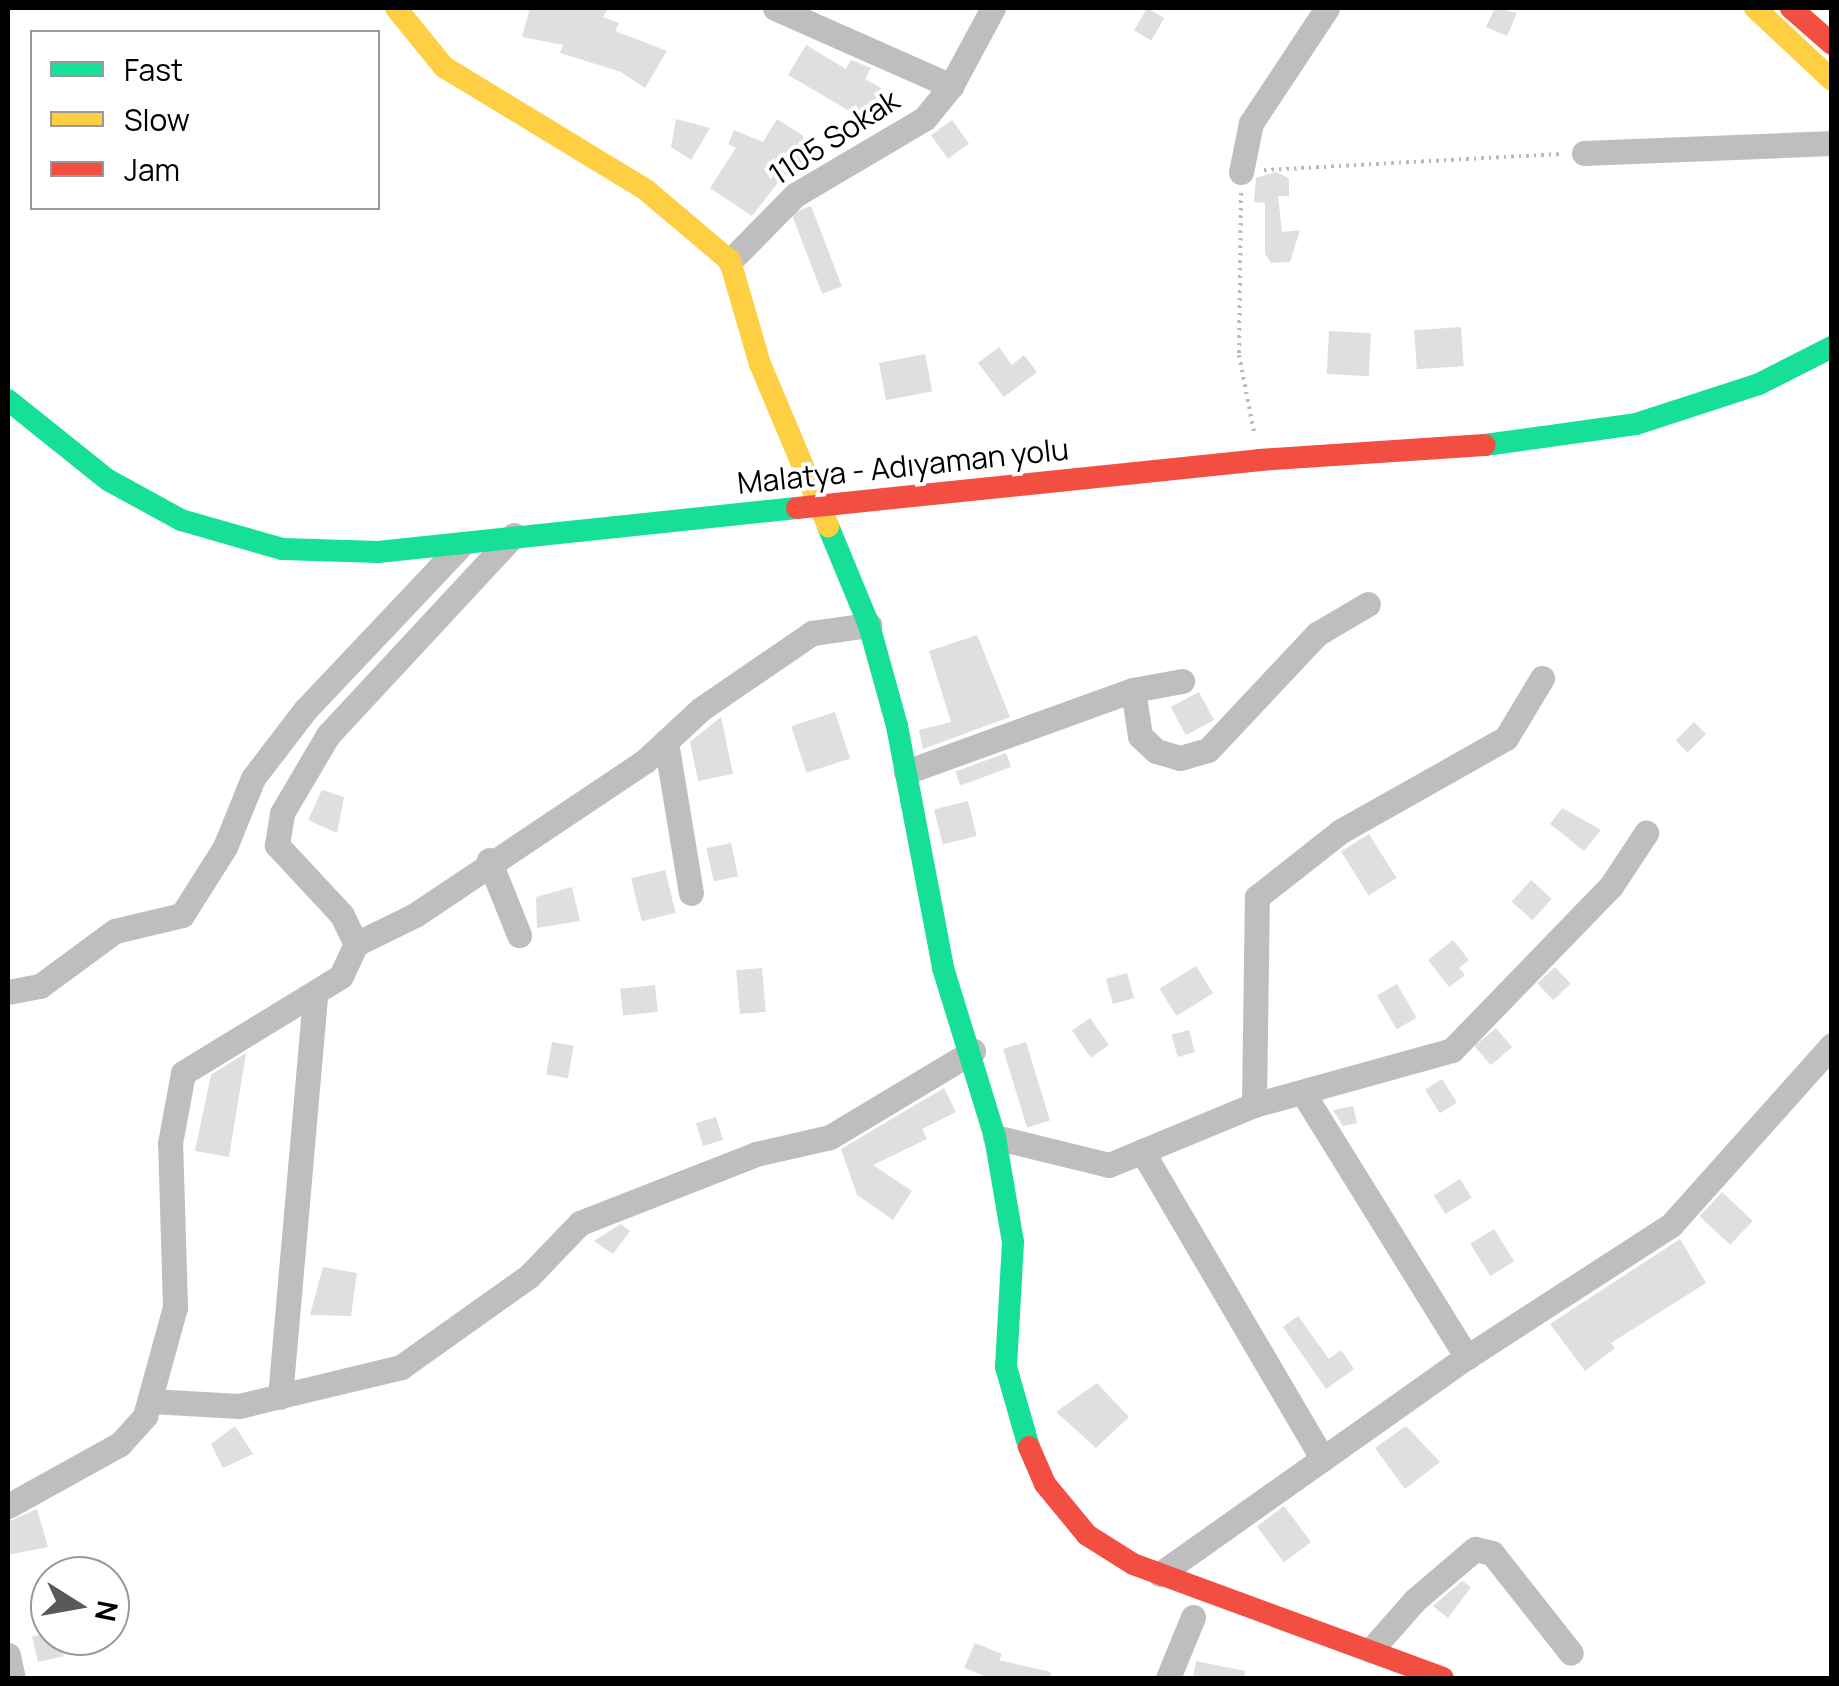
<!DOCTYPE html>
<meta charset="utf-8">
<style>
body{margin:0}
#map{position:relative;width:1839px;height:1686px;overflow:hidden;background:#fff;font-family:Manrope,sans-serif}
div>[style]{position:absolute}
.building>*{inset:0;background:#dfdfdf;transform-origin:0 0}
.path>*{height:4px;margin-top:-2px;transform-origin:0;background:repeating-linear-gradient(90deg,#b9b9b9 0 2.5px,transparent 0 7.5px)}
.street>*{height:25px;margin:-12.5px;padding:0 12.5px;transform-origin:12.5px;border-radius:12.5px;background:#bebebe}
.fast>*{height:22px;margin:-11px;padding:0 11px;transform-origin:11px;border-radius:11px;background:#16e098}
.slow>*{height:22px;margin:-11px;padding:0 11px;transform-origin:11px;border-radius:11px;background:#ffcf43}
.jam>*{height:22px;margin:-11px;padding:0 11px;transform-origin:11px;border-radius:11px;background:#f24e42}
span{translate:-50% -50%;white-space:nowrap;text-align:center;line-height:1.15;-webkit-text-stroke:8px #fff;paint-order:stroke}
.street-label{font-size:30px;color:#000}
.frame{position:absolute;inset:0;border:10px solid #000;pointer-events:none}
.legend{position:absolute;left:30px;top:30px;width:350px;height:180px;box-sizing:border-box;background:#fff;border:2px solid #999;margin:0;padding:12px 18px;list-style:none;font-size:30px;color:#000}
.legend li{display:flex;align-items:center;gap:20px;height:50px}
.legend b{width:50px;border:2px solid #999}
.north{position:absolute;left:30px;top:1556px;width:100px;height:100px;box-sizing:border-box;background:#fff;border:2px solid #999;border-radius:50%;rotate:101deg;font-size:28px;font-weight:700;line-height:40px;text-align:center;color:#000}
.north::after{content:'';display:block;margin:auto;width:35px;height:45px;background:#595959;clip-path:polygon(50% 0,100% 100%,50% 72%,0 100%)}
</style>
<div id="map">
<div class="building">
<div style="clip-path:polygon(530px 8px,608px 8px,603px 17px,619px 23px,615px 31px,667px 51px,645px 88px,621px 72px,560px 53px,563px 45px,522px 37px)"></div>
<div style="left:1147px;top:8px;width:20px;height:26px;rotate:30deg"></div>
<div style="clip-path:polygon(1495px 8px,1517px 13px,1507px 36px,1486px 27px)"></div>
<div style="clip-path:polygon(806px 45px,846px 69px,851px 60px,871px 68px,865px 79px,881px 88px,865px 120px,788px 75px)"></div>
<div style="clip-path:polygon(676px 119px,710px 128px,691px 160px,671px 147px)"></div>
<div style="clip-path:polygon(777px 119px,816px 144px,796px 176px,784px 175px,752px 216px,710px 188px,736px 148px,728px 144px,734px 130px,763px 142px)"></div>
<div style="left:952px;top:120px;width:29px;height:26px;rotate:54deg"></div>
<div style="clip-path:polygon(1276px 172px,1289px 178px,1289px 196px,1278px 196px,1282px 232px,1300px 230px,1290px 262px,1271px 263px,1265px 254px,1265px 203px,1254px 202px,1256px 178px)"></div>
<div style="left:811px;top:206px;width:86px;height:21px;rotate:69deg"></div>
<div style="left:1461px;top:327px;width:39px;height:47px;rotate:86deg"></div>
<div style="left:1329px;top:331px;width:42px;height:43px;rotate:3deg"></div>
<div style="clip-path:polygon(999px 347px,1012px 365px,1024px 355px,1037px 372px,1004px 397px,978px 363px)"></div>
<div style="left:925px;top:354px;width:38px;height:47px;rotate:79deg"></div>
<div style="clip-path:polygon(977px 635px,1010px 717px,923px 749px,919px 730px,951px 722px,929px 651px)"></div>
<div style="left:1199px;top:692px;width:32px;height:32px;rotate:62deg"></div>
<div style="left:835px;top:712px;width:49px;height:46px;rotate:72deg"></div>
<div style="clip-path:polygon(721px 717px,733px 774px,698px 781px,690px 742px)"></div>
<div style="left:1694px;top:722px;width:17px;height:26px;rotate:45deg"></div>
<div style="left:1006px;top:753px;width:15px;height:54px;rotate:70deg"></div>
<div style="clip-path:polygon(322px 790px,344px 797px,337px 833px,308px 820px)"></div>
<div style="left:968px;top:801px;width:36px;height:35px;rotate:76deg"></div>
<div style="clip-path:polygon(1562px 808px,1601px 830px,1584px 851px,1550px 824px)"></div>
<div style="left:1369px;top:834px;width:52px;height:33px;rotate:58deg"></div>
<div style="left:731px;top:843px;width:34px;height:25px;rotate:78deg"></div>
<div style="left:665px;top:870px;width:44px;height:35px;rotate:76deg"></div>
<div style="left:1531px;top:880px;width:28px;height:29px;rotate:42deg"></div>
<div style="clip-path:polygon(572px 887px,580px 921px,537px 928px,536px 897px)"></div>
<div style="clip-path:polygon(1453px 940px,1469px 960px,1459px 968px,1465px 975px,1449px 987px,1428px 960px)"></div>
<div style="left:1196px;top:966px;width:32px;height:43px;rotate:58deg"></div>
<div style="left:1555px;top:967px;width:23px;height:24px;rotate:47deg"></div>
<div style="left:762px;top:968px;width:44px;height:26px;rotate:85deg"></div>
<div style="left:1127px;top:973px;width:26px;height:22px;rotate:74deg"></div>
<div style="left:1397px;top:984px;width:39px;height:23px;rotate:60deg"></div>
<div style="left:655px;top:985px;width:27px;height:35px;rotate:84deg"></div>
<div style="left:1090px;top:1018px;width:33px;height:22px;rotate:55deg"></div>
<div style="left:1496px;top:1028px;width:25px;height:28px;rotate:50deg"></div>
<div style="left:1189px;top:1030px;width:23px;height:18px;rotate:75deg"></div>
<div style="left:552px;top:1042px;width:22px;height:33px;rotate:10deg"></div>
<div style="left:1026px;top:1042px;width:82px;height:24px;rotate:73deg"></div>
<div style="clip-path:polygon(246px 1053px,229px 1157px,195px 1151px,211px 1075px)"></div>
<div style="left:1442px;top:1079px;width:28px;height:20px;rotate:58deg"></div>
<div style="clip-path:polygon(944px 1088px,956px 1112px,922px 1129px,927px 1139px,873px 1165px,912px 1191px,893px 1220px,857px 1195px,841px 1149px)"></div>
<div style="clip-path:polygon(1353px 1106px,1357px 1123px,1343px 1126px,1333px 1110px)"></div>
<div style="left:716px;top:1117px;width:24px;height:21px;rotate:73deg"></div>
<div style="left:1460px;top:1179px;width:22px;height:31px;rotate:58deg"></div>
<div style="left:1722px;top:1192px;width:42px;height:33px;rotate:43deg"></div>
<div style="clip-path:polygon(621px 1224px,630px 1231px,613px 1254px,594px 1241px)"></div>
<div style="left:1494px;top:1229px;width:38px;height:28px;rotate:58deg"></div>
<div style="clip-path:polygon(1680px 1239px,1706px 1283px,1611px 1343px,1615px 1348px,1585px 1371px,1550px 1324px)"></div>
<div style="clip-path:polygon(323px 1267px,357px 1273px,351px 1316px,310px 1315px)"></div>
<div style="clip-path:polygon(1298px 1316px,1329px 1359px,1341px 1350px,1354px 1369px,1326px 1389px,1283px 1327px)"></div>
<div style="clip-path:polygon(1097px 1383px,1129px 1417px,1096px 1448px,1056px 1412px)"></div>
<div style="clip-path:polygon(235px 1426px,253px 1454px,223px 1468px,211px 1444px)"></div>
<div style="clip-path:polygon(1406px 1426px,1440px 1462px,1405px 1489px,1375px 1448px)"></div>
<div style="left:1284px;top:1506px;width:45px;height:34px;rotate:53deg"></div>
<div style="clip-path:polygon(37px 1509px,48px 1547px,8px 1555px,8px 1522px)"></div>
<div style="clip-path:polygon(1462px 1581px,1471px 1587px,1448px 1618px,1433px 1606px)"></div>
<div style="clip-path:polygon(50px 1631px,64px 1656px,38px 1662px,32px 1637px)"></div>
<div style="clip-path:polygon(975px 1643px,1002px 1654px,999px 1660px,1051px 1672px,1050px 1678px,990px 1678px,964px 1668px)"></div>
<div style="clip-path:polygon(1196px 1661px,1245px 1671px,1244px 1678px,1193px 1678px)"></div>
</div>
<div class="path">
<div style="left:1264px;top:170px;width:300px;rotate:-3.1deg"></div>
<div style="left:1241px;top:193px;width:162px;rotate:90.7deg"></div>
<div style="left:1239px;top:355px;width:78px;rotate:79deg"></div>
</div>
<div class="street">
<div style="left:775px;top:8px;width:193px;rotate:23.9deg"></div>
<div style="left:1584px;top:153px;width:248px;rotate:-2.3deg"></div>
<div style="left:1241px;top:172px;width:50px;rotate:-78.5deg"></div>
<div style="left:1251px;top:123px;width:138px;rotate:-56.5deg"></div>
<div style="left:730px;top:261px;width:93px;rotate:-45.4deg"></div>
<div style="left:795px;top:195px;width:151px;rotate:-30.6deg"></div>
<div style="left:925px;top:118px;width:41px;rotate:-50.9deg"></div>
<div style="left:951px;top:86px;width:89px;rotate:-61.7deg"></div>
<div style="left:1133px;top:690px;width:50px;rotate:-10.4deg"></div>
<div style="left:666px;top:742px;width:153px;rotate:80.6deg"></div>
<div style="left:906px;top:772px;width:241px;rotate:-19.9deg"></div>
<div style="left:1133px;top:690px;width:47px;rotate:81.3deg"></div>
<div style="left:1140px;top:736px;width:22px;rotate:43deg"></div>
<div style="left:1156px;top:751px;width:25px;rotate:16deg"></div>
<div style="left:1180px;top:758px;width:29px;rotate:-16deg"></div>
<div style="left:1208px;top:750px;width:159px;rotate:-46.8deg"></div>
<div style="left:1317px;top:634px;width:59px;rotate:-30.5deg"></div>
<div style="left:489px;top:860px;width:81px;rotate:68.2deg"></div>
<div style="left:356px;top:944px;width:66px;rotate:-26.2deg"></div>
<div style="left:415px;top:915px;width:277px;rotate:-33.8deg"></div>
<div style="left:645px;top:761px;width:76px;rotate:-42.9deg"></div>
<div style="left:701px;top:709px;width:135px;rotate:-34.4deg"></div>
<div style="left:812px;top:633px;width:58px;rotate:-8deg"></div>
<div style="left:8px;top:992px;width:33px;rotate:-11deg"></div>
<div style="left:40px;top:986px;width:93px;rotate:-36.3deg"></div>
<div style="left:115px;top:931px;width:69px;rotate:-13.4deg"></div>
<div style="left:182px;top:915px;width:80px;rotate:-57.7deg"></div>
<div style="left:225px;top:847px;width:74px;rotate:-67.9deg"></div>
<div style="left:253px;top:778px;width:87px;rotate:-52.5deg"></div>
<div style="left:306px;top:709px;width:227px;rotate:-46.6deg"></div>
<div style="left:1303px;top:1093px;width:311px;rotate:58.2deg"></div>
<div style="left:1254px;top:1105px;width:208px;rotate:-89.2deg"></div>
<div style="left:1257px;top:897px;width:107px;rotate:-38.2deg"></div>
<div style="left:1341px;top:831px;width:189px;rotate:-29.4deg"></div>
<div style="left:1506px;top:738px;width:70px;rotate:-59deg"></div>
<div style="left:995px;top:1137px;width:117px;rotate:13.8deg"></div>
<div style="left:1109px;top:1165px;width:157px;rotate:-22.5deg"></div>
<div style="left:1254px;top:1105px;width:205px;rotate:-15.5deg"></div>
<div style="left:1452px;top:1050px;width:228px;rotate:-45.9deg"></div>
<div style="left:1611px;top:886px;width:64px;rotate:-56.6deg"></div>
<div style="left:1142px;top:1151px;width:357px;rotate:59.6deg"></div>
<div style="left:280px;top:1397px;width:406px;rotate:-85deg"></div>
<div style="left:151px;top:1401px;width:88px;rotate:3.3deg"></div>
<div style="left:239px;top:1406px;width:167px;rotate:-13.5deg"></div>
<div style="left:401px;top:1367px;width:157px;rotate:-35.4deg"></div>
<div style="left:529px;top:1276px;width:74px;rotate:-46.1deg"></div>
<div style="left:580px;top:1223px;width:189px;rotate:-21.4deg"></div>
<div style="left:756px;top:1154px;width:76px;rotate:-12.9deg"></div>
<div style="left:830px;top:1137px;width:167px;rotate:-31deg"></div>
<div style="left:8px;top:1506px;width:128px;rotate:-29deg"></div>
<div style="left:120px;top:1444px;width:38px;rotate:-48deg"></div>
<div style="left:145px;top:1416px;width:113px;rotate:-74.6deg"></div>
<div style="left:175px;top:1307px;width:164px;rotate:-91.7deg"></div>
<div style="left:170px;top:1143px;width:71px;rotate:-79.5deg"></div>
<div style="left:183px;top:1073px;width:185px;rotate:-31.5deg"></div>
<div style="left:341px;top:976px;width:35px;rotate:-65deg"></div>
<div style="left:356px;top:944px;width:32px;rotate:-116deg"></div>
<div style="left:342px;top:915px;width:96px;rotate:-132.9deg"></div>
<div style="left:277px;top:845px;width:32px;rotate:-81deg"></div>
<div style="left:282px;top:813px;width:91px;rotate:-59.5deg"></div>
<div style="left:328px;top:735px;width:273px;rotate:-47.1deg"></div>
<div style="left:1160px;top:1574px;width:376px;rotate:-35.3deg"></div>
<div style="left:1467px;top:1357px;width:243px;rotate:-32.9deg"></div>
<div style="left:1671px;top:1225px;width:241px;rotate:-48.2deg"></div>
<div style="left:1371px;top:1650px;width:67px;rotate:-48.7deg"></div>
<div style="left:1415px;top:1600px;width:79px;rotate:-40.4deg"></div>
<div style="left:1475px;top:1549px;width:17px;rotate:13deg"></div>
<div style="left:1492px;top:1553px;width:127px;rotate:51.7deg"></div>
<div style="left:8px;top:1655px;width:24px;rotate:78deg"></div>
<div style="left:1168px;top:1678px;width:66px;rotate:-67.7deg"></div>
</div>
<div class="fast">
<div style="left:8px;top:400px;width:128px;rotate:38.7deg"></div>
<div style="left:108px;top:480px;width:83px;rotate:28.7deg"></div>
<div style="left:181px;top:520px;width:105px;rotate:16deg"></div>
<div style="left:282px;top:549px;width:96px;rotate:1.8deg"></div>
<div style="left:378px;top:552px;width:421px;rotate:-6deg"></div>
<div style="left:1485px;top:445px;width:152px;rotate:-7.9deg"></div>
<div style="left:1636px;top:424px;width:129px;rotate:-18deg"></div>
<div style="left:1759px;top:384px;width:82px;rotate:-26.9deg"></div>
<div style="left:828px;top:526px;width:107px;rotate:67.5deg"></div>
<div style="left:869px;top:625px;width:105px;rotate:74.5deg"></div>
<div style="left:897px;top:726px;width:246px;rotate:79.2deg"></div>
<div style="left:943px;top:968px;width:177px;rotate:72.9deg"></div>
<div style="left:995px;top:1137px;width:107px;rotate:80.3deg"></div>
<div style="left:1013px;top:1242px;width:125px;rotate:93.2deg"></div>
<div style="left:1006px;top:1367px;width:83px;rotate:74deg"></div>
</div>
<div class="slow">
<div style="left:396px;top:8px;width:76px;rotate:50.9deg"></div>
<div style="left:444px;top:67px;width:237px;rotate:31.3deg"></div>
<div style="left:646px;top:190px;width:110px;rotate:40.2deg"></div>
<div style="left:730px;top:261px;width:107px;rotate:73.8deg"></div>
<div style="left:760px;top:364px;width:176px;rotate:67.2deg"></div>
<div style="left:1755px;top:8px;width:105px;rotate:43.1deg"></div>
</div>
<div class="jam">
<div style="left:1791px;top:8px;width:55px;rotate:41.3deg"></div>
<div style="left:797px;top:508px;width:464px;rotate:-5.9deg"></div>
<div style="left:1259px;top:460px;width:226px;rotate:-3.8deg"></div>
<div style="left:1029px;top:1447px;width:40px;rotate:66.6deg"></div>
<div style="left:1045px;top:1484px;width:66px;rotate:50.5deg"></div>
<div style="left:1087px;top:1535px;width:54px;rotate:32.2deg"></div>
<div style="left:1133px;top:1564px;width:330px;rotate:20.2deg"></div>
</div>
<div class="street-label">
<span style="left:834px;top:137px;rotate:-33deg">1105 Sokak</span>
<span style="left:903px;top:466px;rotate:-6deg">Malatya - Adıyaman yolu</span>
</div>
<div class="frame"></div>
<ul class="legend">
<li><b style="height:12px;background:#16e098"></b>Fast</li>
<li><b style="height:12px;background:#ffcf43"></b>Slow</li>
<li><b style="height:12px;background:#f24e42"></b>Jam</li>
</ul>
<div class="north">N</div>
</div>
